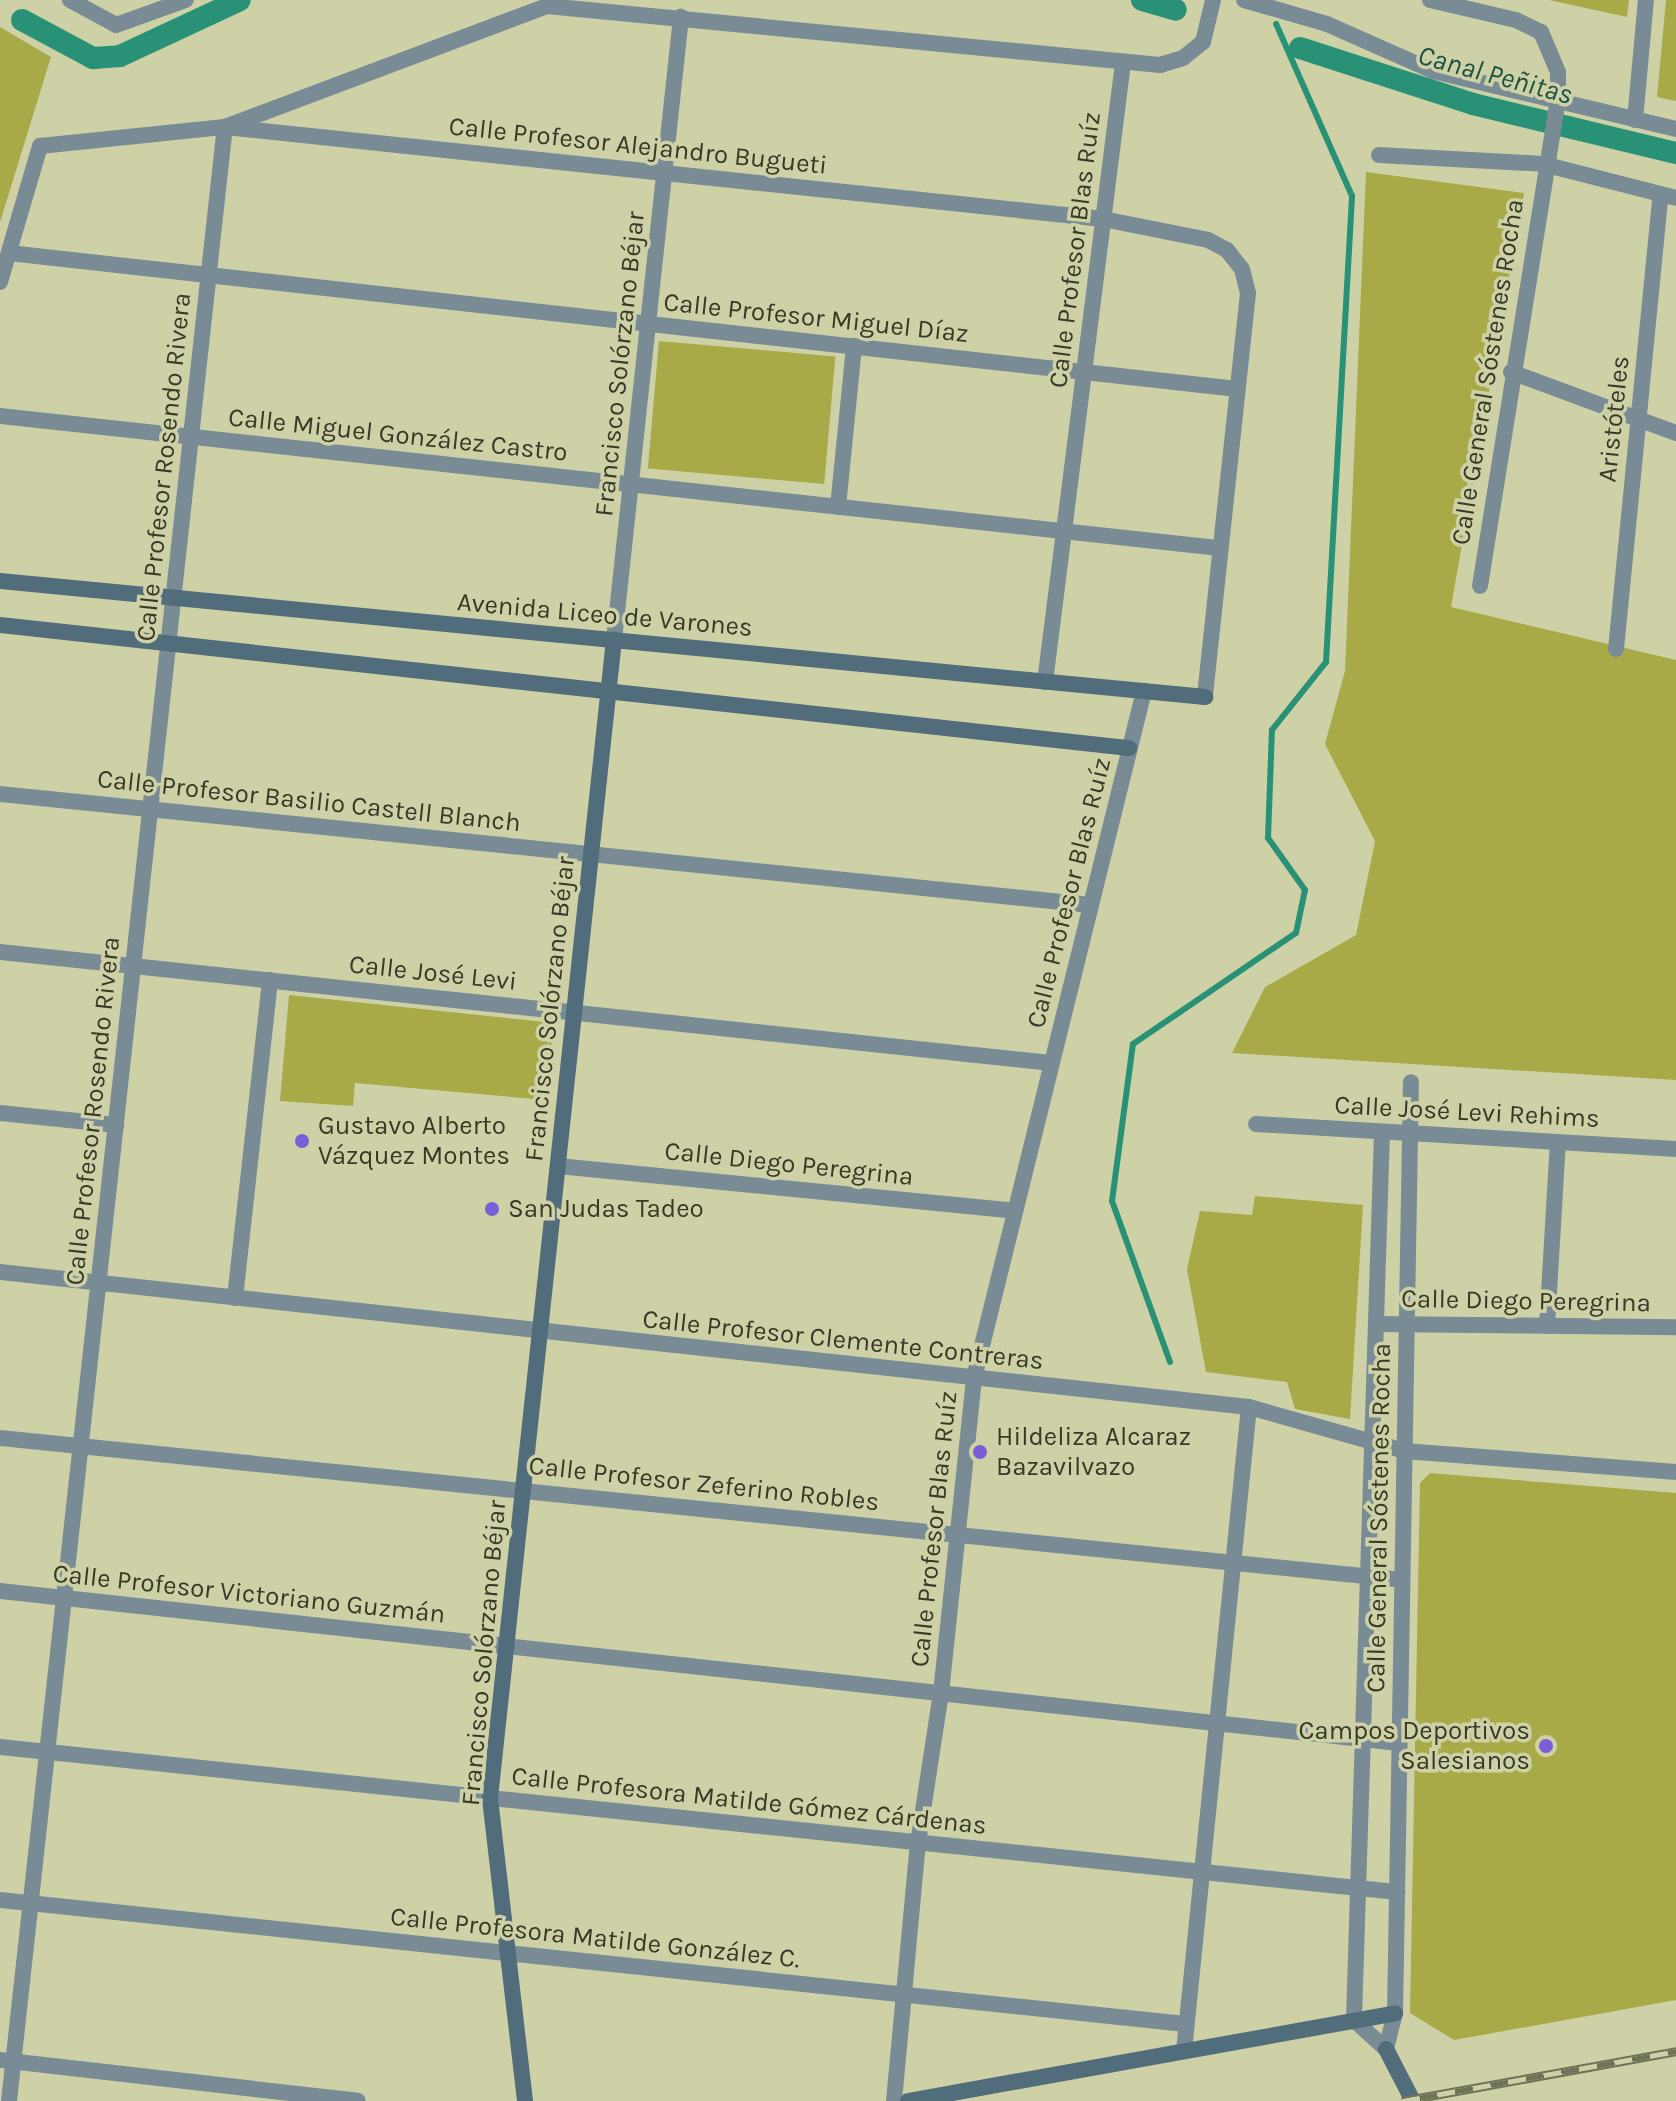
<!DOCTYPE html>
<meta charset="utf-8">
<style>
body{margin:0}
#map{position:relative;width:1676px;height:2101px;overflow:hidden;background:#ced1a6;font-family:Karla,sans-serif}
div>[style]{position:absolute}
.green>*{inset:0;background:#a7aa47;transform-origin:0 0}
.stream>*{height:6px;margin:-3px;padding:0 3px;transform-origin:3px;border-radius:3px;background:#299276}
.canal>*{height:22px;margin:-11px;padding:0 11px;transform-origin:11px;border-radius:11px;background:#299276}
.street>*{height:16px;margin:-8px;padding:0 8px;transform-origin:8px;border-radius:8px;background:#798c96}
.secondary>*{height:16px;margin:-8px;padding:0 8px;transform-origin:8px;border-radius:8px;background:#516c7b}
.rail>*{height:9px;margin-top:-4.5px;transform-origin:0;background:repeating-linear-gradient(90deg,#ced1a6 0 18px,#707257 0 36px);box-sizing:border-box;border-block:2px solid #707257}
.dots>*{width:22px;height:22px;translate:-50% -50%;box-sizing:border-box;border:4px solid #ced1a6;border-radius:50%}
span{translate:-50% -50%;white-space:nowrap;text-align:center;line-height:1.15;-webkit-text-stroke:7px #ced1a6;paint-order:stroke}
.street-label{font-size:26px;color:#383928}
.poi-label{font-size:26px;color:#383928}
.left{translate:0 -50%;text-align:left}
.right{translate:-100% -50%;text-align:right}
.water-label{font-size:28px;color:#1a5142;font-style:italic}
</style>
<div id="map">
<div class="green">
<div style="clip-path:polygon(1549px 0,1629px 0,1627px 17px)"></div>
<div style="clip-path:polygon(1666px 0,1676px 0,1676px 101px,1657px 97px)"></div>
<div style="clip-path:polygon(0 27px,51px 57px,0 222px)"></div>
<div style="clip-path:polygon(1366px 172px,1524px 193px,1451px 607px,1676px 660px,1676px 1080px,1232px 1053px,1265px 987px,1356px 935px,1375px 841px,1325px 744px,1345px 671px)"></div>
<div style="left:659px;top:341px;width:177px;height:128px;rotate:5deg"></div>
<div style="clip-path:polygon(289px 995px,554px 1023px,545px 1100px,355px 1083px,353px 1106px,280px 1101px)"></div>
<div style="clip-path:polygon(1255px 1196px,1363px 1205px,1350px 1419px,1295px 1409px,1287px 1382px,1206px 1372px,1187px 1269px,1200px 1211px,1252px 1215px)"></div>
<div style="clip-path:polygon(1430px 1473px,1676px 1493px,1676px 2000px,1454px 2040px,1410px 2013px,1420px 1483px)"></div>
</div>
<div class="stream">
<div style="left:1170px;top:1362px;width:171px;rotate:-109.8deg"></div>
<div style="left:1112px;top:1201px;width:158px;rotate:-82.4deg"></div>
<div style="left:1133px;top:1044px;width:197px;rotate:-34.3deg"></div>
<div style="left:1296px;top:933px;width:44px;rotate:-78.2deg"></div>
<div style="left:1305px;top:890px;width:64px;rotate:-125.4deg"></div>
<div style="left:1268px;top:838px;width:108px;rotate:-87.9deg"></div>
<div style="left:1272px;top:730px;width:87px;rotate:-51.5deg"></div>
<div style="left:1326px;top:662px;width:467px;rotate:-86.8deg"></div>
<div style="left:1352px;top:196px;width:188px;rotate:-113.8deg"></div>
</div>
<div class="canal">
<div style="left:1142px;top:0;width:35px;rotate:16deg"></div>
<div style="left:22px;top:20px;width:81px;rotate:28.2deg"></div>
<div style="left:93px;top:58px;width:27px;rotate:-4deg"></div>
<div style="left:120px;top:56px;width:132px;rotate:-25deg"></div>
<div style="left:1300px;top:48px;width:182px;rotate:17.9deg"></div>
<div style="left:1473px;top:104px;width:209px;rotate:13.6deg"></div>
</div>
<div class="street">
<div style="left:70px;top:0;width:52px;rotate:28.5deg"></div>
<div style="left:116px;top:25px;width:74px;rotate:-19.7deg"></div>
<div style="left:1244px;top:0;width:86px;rotate:16.1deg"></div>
<div style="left:1327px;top:24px;width:116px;rotate:23.9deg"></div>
<div style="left:1433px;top:71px;width:250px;rotate:13.4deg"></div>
<div style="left:1430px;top:0;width:88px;rotate:13.1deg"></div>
<div style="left:1516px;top:20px;width:28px;rotate:26deg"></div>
<div style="left:1541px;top:32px;width:43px;rotate:67deg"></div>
<div style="left:1558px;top:72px;width:27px;rotate:90deg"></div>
<div style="left:1558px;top:99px;width:493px;rotate:99.1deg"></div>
<div style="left:1635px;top:120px;width:121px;rotate:-84.8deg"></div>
<div style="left:1379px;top:155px;width:164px;rotate:3.1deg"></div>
<div style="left:1543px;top:164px;width:137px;rotate:14.3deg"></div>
<div style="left:9px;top:253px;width:1236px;rotate:6.32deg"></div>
<div style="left:0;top:282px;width:142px;rotate:-73.6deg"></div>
<div style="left:40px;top:146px;width:186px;rotate:-5.9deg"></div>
<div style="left:225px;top:127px;width:883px;rotate:5.98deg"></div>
<div style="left:1103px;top:219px;width:107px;rotate:11.3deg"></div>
<div style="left:1208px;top:240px;width:21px;rotate:28deg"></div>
<div style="left:1227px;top:250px;width:24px;rotate:52deg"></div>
<div style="left:1242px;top:269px;width:25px;rotate:76deg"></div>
<div style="left:1248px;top:293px;width:406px;rotate:96.1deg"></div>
<div style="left:1511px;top:372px;width:176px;rotate:20.3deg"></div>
<div style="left:0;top:416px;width:1227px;rotate:6.18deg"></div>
<div style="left:838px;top:507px;width:162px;rotate:-84.3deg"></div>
<div style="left:614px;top:640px;width:627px;rotate:-83.86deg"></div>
<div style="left:1616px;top:649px;width:457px;rotate:-84.4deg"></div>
<div style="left:1045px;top:682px;width:624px;rotate:-82.82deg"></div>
<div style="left:0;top:794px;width:1096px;rotate:5.81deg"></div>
<div style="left:0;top:952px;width:1057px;rotate:6.03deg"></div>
<div style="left:0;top:1113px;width:117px;rotate:5.9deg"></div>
<div style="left:1256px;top:1124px;width:421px;rotate:3.4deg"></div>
<div style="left:1382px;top:1132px;width:888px;rotate:91.81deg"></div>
<div style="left:1354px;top:2020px;width:43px;rotate:42.2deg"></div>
<div style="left:1386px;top:2049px;width:37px;rotate:-76deg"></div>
<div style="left:1395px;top:2013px;width:931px;rotate:-89.02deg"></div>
<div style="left:558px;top:1166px;width:459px;rotate:5.6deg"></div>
<div style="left:0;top:1272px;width:1256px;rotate:6.17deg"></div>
<div style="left:1249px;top:1407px;width:161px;rotate:15.8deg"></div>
<div style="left:1404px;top:1451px;width:273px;rotate:4.4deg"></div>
<div style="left:235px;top:1298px;width:320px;rotate:-83.7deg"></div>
<div style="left:1376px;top:1324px;width:300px;rotate:0.6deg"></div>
<div style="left:1547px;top:1326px;width:184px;rotate:-86.6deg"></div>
<div style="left:0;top:1438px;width:1409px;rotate:5.78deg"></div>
<div style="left:0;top:1591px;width:1407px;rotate:6.2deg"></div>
<div style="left:0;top:1747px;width:1405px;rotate:5.93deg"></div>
<div style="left:0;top:1900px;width:1192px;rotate:5.97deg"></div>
<div style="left:1184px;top:2051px;width:647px;rotate:-84.24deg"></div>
<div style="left:0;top:2060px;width:360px;rotate:6.5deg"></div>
<div style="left:9px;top:2101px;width:1986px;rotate:-83.76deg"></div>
<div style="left:225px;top:127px;width:344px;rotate:-20.6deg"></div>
<div style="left:547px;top:6px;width:616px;rotate:5.5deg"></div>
<div style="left:1160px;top:65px;width:24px;rotate:-17deg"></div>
<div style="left:1183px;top:58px;width:26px;rotate:-39deg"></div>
<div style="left:1203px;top:42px;width:43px;rotate:-76.6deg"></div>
<div style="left:894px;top:2101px;width:259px;rotate:-84.7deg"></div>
<div style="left:918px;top:1843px;width:152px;rotate:-81.3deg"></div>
<div style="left:941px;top:1693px;width:317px;rotate:-84deg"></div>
<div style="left:974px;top:1378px;width:708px;rotate:-76.1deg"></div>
</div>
<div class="secondary">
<div style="left:0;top:581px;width:1211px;rotate:5.5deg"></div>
<div style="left:0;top:625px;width:1136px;rotate:6.22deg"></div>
<div style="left:1386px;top:2049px;width:59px;rotate:62.6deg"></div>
<div style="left:525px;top:2101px;width:305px;rotate:-96.6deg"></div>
<div style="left:490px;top:1798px;width:1165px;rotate:-83.89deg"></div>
<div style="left:908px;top:2101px;width:495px;rotate:-10.2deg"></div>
</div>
<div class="rail">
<div style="left:1402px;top:2101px;width:279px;rotate:-10.3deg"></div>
</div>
<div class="dots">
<div style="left:302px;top:1141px;background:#7a5dd7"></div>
<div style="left:492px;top:1209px;background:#7a5dd7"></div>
<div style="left:980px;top:1452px;background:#7a5dd7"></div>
<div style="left:1546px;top:1746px;background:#7a5dd7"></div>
</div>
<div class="street-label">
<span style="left:638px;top:146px;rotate:6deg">Calle Profesor Alejandro Bugueti</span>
<span style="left:1075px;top:250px;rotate:-83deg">Calle Profesor Blas Ruíz</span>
<span style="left:816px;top:318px;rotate:6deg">Calle Profesor Miguel Díaz</span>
<span style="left:620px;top:364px;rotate:-84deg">Francisco Solórzano Béjar</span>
<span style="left:1488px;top:372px;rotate:-81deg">Calle General Sóstenes Rocha</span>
<span style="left:1614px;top:419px;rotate:-84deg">Aristóteles</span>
<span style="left:398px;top:435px;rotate:6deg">Calle Miguel González Castro</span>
<span style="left:164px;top:467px;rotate:-84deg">Calle Profesor Rosendo Rivera</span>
<span style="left:605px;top:615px;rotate:5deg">Avenida Liceo de Varones</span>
<span style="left:309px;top:801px;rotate:6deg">Calle Profesor Basilio Castell Blanch</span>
<span style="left:1069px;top:893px;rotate:-76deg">Calle Profesor Blas Ruíz</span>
<span style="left:433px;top:973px;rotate:6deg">Calle José Levi</span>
<span style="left:550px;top:1009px;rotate:-84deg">Francisco Solórzano Béjar</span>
<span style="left:93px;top:1111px;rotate:-84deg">Calle Profesor Rosendo Rivera</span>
<span style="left:1467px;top:1112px;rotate:3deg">Calle José Levi Rehims</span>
<span style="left:789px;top:1164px;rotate:6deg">Calle Diego Peregrina</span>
<span style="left:1526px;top:1301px;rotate:1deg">Calle Diego Peregrina</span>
<span style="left:843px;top:1340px;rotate:6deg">Calle Profesor Clemente Contreras</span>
<span style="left:704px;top:1484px;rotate:6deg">Calle Profesor Zeferino Robles</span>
<span style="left:1379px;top:1518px;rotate:-89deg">Calle General Sóstenes Rocha</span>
<span style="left:934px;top:1529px;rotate:-84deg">Calle Profesor Blas Ruíz</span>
<span style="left:249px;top:1594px;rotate:6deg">Calle Profesor Victoriano Guzmán</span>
<span style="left:484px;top:1653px;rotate:-85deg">Francisco Solórzano Béjar</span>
<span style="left:749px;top:1801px;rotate:6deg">Calle Profesora Matilde Gómez Cárdenas</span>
<span style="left:595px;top:1938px;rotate:6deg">Calle Profesora Matilde González C.</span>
</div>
<div class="poi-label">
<span class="left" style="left:318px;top:1141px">Gustavo Alberto<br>Vázquez Montes</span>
<span class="left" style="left:508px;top:1209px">San Judas Tadeo</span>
<span class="left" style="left:996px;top:1452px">Hildeliza Alcaraz<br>Bazavilvazo</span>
<span class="right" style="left:1530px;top:1746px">Campos Deportivos<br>Salesianos</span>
</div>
<div class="water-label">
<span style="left:1495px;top:75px;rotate:15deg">Canal Peñitas</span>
</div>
</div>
